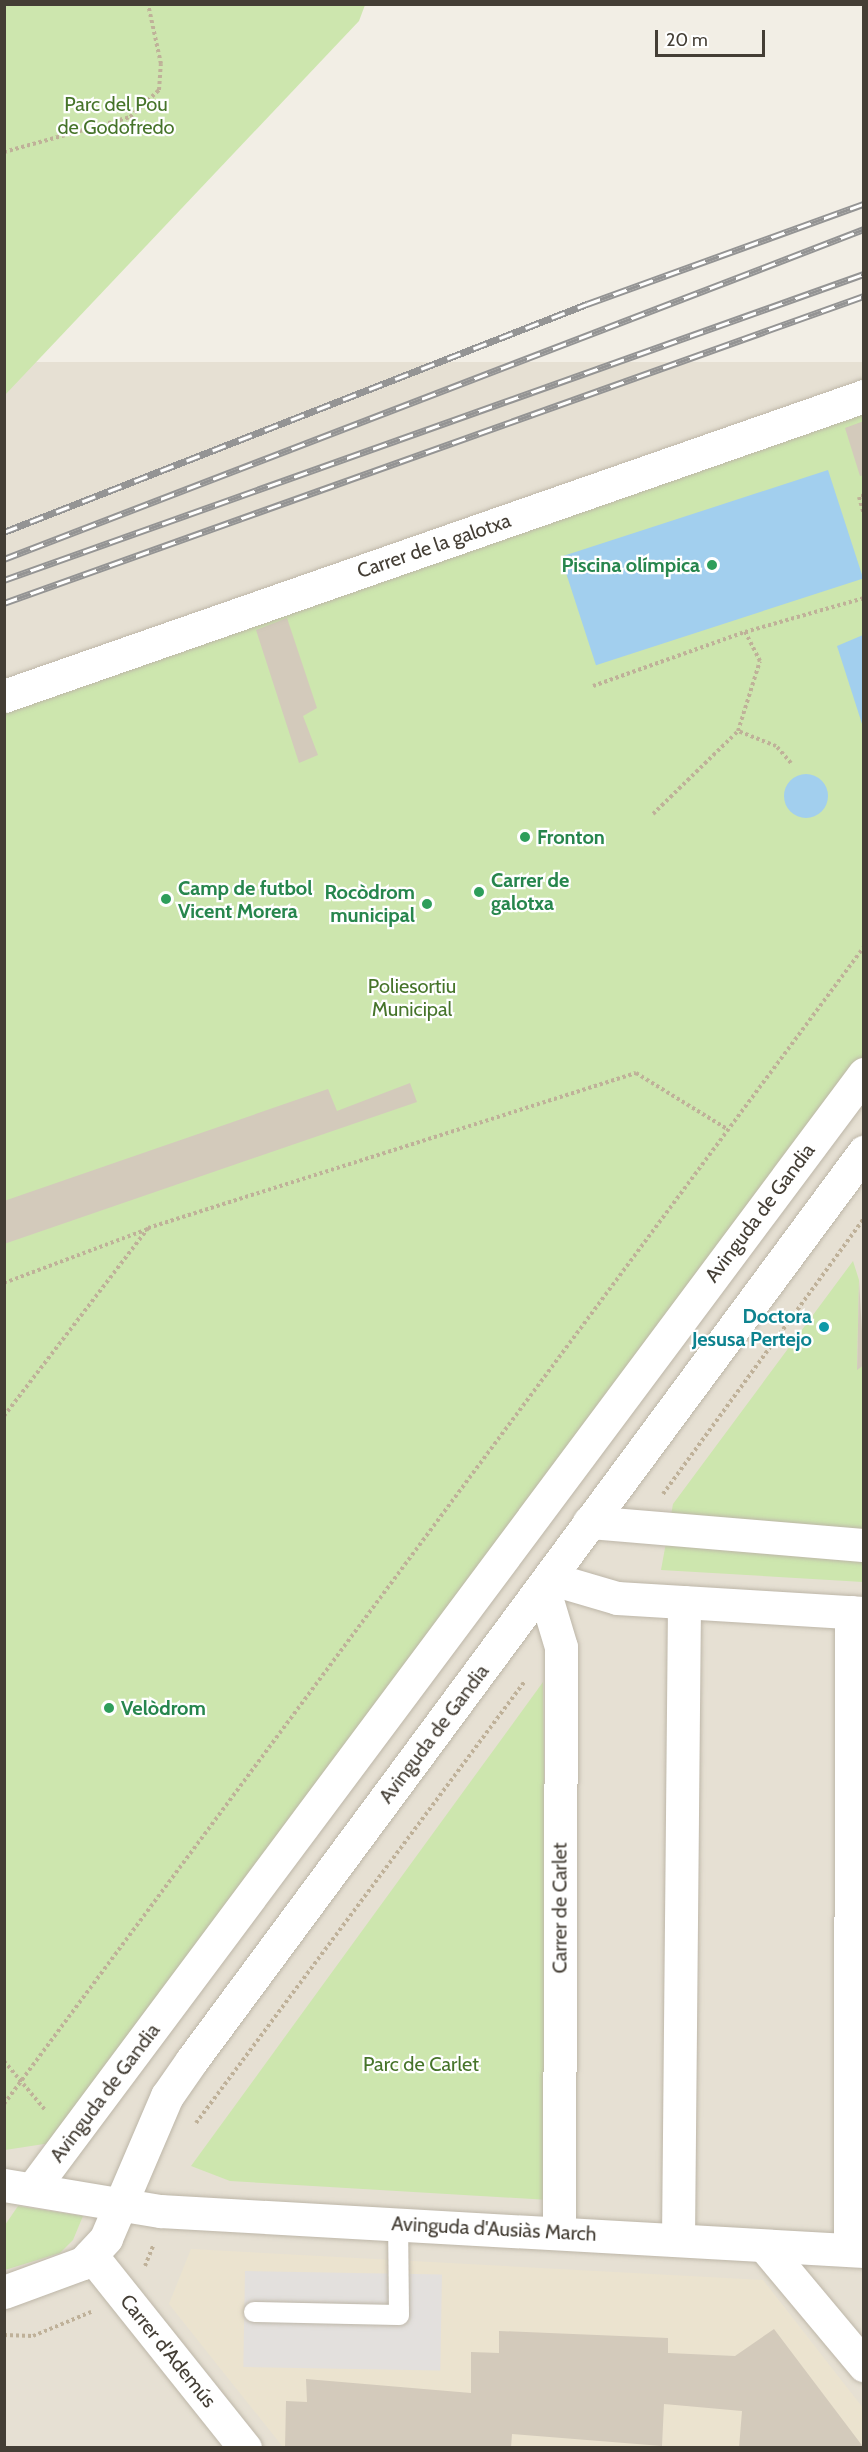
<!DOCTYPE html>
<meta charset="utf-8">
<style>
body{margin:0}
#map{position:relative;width:868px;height:2452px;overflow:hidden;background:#f2eee5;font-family:Cabin,sans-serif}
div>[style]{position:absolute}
.residential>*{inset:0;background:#e6e0d3;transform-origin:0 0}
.education>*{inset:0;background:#ebe3cf}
.green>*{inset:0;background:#cde6ae}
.parking>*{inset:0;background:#e3e0dd;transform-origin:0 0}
.water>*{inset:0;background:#a2cfee;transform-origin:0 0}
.round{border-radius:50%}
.building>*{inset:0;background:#d3cabb}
.path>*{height:4px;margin-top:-2px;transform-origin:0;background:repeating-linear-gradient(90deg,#bfb199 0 3px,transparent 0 6px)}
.roads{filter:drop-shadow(0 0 2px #bdb6a8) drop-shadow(0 0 2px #bdb6a8)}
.lane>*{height:20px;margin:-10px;padding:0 10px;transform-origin:10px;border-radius:10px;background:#fff}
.street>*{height:33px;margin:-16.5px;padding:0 16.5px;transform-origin:16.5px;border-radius:16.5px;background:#fff}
.rail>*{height:7px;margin-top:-3.5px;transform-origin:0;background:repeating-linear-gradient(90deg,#fff 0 14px,#949494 0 28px);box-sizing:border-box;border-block:2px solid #949494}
.dots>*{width:16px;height:16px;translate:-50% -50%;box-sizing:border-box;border:3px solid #fff;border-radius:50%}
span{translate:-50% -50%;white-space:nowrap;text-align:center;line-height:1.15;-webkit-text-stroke:4.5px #fff;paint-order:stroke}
.park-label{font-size:20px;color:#46742a}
.street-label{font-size:20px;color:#443e35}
.leisure-label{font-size:20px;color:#27864d;font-weight:700}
.right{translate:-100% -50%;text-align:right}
.left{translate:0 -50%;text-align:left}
.culture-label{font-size:20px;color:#0d838f;font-weight:700}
.frame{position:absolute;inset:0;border:6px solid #443e35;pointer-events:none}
.scale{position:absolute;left:655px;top:30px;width:110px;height:27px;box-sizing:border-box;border:3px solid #443e35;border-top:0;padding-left:8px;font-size:18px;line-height:21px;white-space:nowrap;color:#443e35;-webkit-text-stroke:4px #fff;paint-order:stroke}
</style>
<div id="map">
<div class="residential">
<div style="left:863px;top:362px;width:2085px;height:906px;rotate:90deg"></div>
</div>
<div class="education">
<div style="clip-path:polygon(191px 2249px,763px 2280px,863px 2408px,863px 2447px,283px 2447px,169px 2304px)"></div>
</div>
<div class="green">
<div style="clip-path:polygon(5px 4px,365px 5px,359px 21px,5px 395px)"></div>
<div style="clip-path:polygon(863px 408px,863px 1063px,70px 2140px,5px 2150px,5px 707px)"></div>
<div style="clip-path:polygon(853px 1261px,859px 1280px,857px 1369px,864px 1365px,863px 1582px,661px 1570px,673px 1504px)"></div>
<div style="clip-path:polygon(543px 1682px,549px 2200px,230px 2181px,191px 2166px)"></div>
<div style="clip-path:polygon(18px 2206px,83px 2216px,73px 2240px,60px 2253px,5px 2270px,5px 2225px)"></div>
</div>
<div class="parking">
<div style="left:245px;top:2271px;width:197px;height:96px;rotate:1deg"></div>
</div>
<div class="water">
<div style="left:828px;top:470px;width:114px;height:281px;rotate:72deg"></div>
<div style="clip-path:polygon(863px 635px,863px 727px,837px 646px)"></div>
<div class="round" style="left:784px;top:774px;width:44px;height:44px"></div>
</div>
<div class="building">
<div style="clip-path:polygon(864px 421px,864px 475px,860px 476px,845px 428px)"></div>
<div style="clip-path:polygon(287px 618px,317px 708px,303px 716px,318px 755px,299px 763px,256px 630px)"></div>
<div style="clip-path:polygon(410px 1083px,417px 1102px,4px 1244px,4px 1201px,328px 1089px,337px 1111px)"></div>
<div style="clip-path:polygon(859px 1280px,864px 1365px,857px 1370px)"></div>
<div style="clip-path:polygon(774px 2329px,864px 2448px,739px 2448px,742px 2411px,664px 2404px,662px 2446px,512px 2434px,511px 2448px,285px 2448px,286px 2401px,307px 2402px,306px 2379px,471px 2393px,471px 2352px,499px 2353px,499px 2331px,668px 2338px,668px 2353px,735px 2356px)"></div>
</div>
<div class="path">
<div style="left:4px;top:152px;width:131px;rotate:-15.5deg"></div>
<div style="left:130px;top:117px;width:40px;rotate:-43deg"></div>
<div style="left:159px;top:90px;width:26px;rotate:-86deg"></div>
<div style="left:161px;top:64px;width:61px;rotate:-102.2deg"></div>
<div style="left:864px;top:495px;width:5px;rotate:158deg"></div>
<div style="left:859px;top:497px;width:18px;rotate:74deg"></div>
<div style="left:593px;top:686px;width:161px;rotate:-19.6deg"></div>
<div style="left:791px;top:763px;width:23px;rotate:-131deg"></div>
<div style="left:776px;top:746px;width:41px;rotate:-158.5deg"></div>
<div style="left:738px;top:731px;width:73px;rotate:-72.6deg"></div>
<div style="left:760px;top:661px;width:33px;rotate:-117deg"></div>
<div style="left:745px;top:632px;width:124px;rotate:-15.9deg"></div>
<div style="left:653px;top:814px;width:119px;rotate:-44.3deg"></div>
<div style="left:4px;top:1283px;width:154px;rotate:-20.6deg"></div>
<div style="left:4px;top:1416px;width:237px;rotate:-52.5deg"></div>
<div style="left:148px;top:1228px;width:512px;rotate:-17.62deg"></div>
<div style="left:636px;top:1073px;width:107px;rotate:31.6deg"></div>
<div style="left:663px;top:1494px;width:341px;rotate:-53.9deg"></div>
<div style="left:4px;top:2061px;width:65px;rotate:50deg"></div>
<div style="left:4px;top:2104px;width:1442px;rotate:-53.38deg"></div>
<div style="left:196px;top:2123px;width:551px;rotate:-53.34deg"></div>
<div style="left:145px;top:2266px;width:22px;rotate:-68deg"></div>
<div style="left:4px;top:2335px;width:29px;rotate:2deg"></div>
<div style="left:33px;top:2336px;width:63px;rotate:-22.5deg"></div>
</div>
<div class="roads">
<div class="lane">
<div style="left:254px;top:2312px;width:145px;rotate:1.2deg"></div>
<div style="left:399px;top:2315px;width:91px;rotate:-90.6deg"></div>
</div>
<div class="street">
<div style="left:4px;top:696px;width:911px;rotate:-19.23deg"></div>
<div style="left:589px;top:1522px;width:276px;rotate:4.8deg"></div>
<div style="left:549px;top:1578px;width:71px;rotate:16.4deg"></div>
<div style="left:617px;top:1598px;width:247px;rotate:3.5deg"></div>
<div style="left:543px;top:1587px;width:63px;rotate:73.3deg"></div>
<div style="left:561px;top:1647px;width:586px;rotate:90.2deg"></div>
<div style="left:4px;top:2185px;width:158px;rotate:9.5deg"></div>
<div style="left:160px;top:2211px;width:705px;rotate:3.25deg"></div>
<div style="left:33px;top:2188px;width:1390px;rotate:-53.28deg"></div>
<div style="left:678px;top:2240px;width:638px;rotate:-89.46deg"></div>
<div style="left:766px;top:2248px;width:153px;rotate:50.1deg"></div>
<div style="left:850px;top:2250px;width:638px;rotate:-89.91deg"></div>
<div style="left:91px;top:2255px;width:247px;rotate:51.4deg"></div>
<div style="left:4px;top:2292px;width:84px;rotate:-20.2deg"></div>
<div style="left:83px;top:2263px;width:34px;rotate:-47deg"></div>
<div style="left:106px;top:2238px;width:155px;rotate:-66.8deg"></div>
<div style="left:167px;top:2096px;width:44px;rotate:-55.2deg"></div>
<div style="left:192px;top:2060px;width:1130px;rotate:-53.5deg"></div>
</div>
</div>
<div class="rail">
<div style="left:4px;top:532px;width:626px;rotate:-21.36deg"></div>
<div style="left:587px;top:304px;width:294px;rotate:-19.9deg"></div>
<div style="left:4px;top:559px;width:921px;rotate:-20.99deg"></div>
<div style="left:4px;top:580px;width:913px;rotate:-19.59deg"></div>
<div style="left:4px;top:603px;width:913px;rotate:-19.65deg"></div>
</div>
<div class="dots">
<div style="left:712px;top:565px;background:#2e9e5b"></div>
<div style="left:525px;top:837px;background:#2e9e5b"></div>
<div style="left:479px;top:892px;background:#2e9e5b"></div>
<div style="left:166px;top:899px;background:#2e9e5b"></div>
<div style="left:427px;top:904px;background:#2e9e5b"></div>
<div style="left:824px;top:1327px;background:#0f9aa8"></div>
<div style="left:109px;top:1708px;background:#2e9e5b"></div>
</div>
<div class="park-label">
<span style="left:116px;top:116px">Parc del Pou<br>de Godofredo</span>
<span style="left:412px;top:998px">Poliesortiu<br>Municipal</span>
<span style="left:421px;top:2064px">Parc de Carlet</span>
</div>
<div class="street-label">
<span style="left:434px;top:546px;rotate:-19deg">Carrer de la galotxa</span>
<span style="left:760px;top:1213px;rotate:-53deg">Avinguda de Gandia</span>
<span style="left:434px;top:1734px;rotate:-53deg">Avinguda de Gandia</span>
<span style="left:560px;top:1908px;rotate:-90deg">Carrer de Carlet</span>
<span style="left:105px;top:2093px;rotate:-53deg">Avinguda de Gandia</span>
<span style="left:494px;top:2229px;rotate:3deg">Avinguda d'Ausiàs March</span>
<span style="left:168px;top:2351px;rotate:51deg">Carrer d'Ademús</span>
</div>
<div class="leisure-label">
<span class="right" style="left:700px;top:565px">Piscina olímpica</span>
<span class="left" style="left:537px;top:837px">Fronton</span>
<span class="left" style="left:491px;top:892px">Carrer de<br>galotxa</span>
<span class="left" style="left:178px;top:900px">Camp de futbol<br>Vicent Morera</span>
<span class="right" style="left:415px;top:904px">Rocòdrom<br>municipal</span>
<span class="left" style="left:121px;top:1708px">Velòdrom</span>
</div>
<div class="culture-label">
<span class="right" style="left:812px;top:1328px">Doctora<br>Jesusa Pertejo</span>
</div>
<div class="frame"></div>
<div class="scale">20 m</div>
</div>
